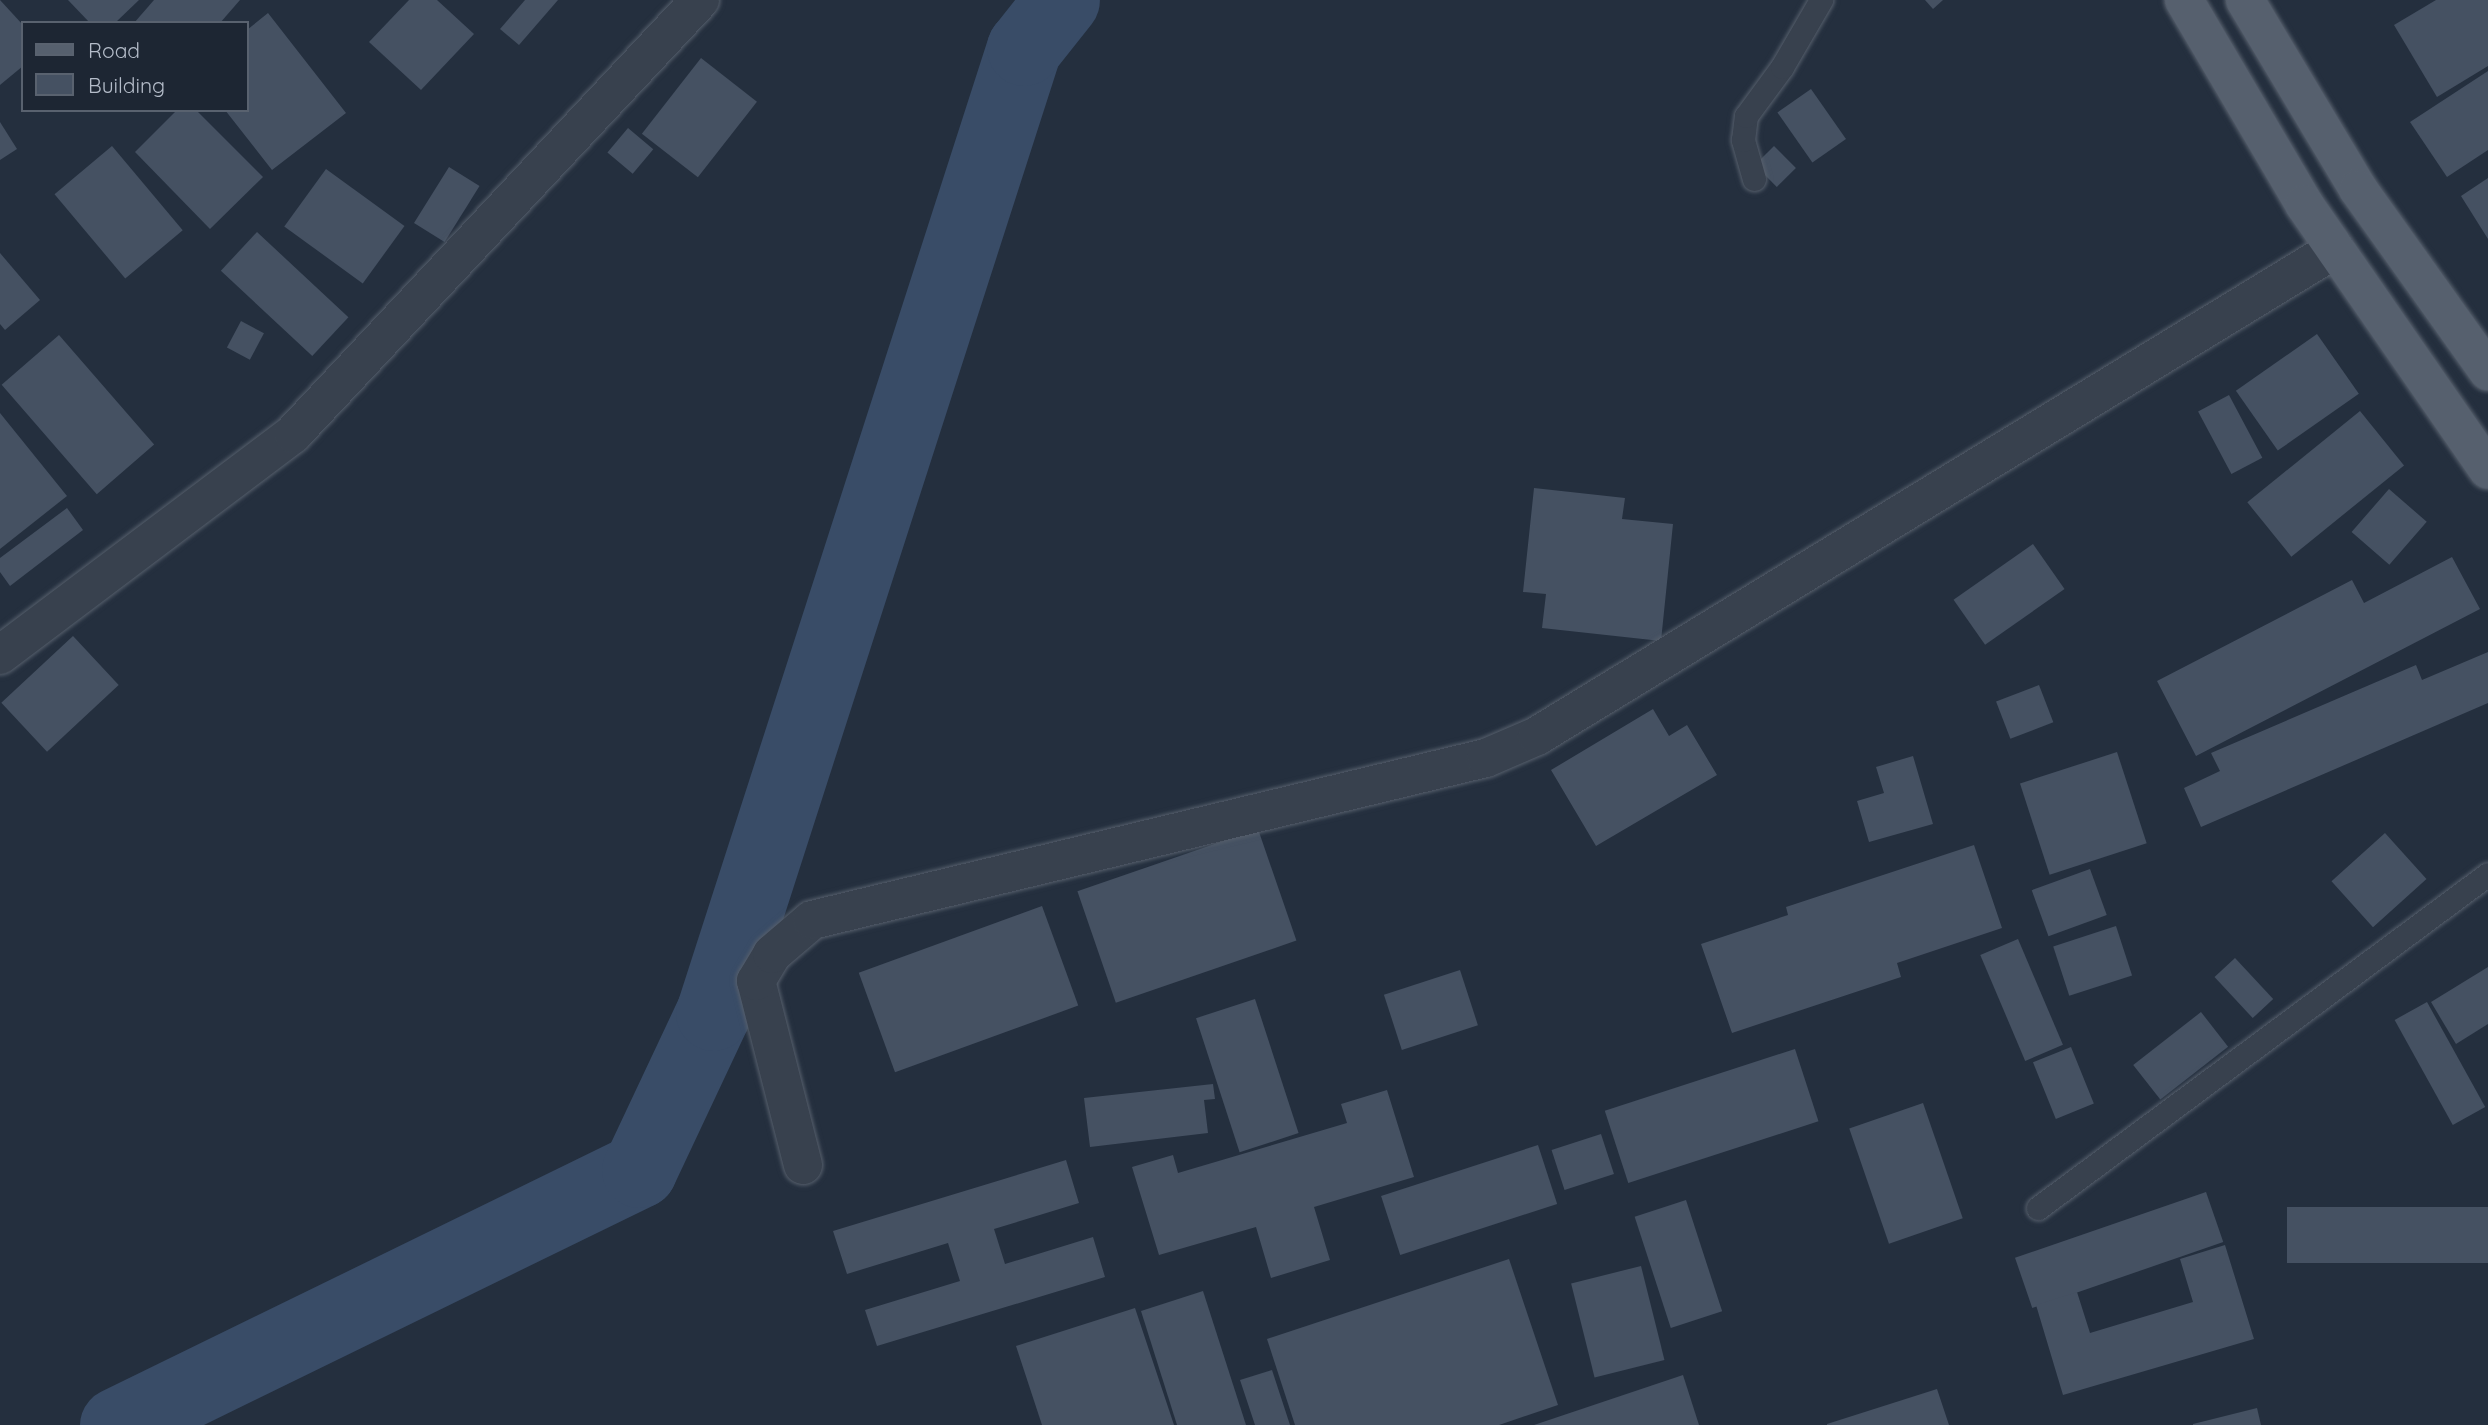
<!DOCTYPE html>
<style>
body{margin:0}
#map{position:relative;width:2488px;height:1425px;overflow:hidden;background:#242f3e;font-family:Quicksand,sans-serif}
div>[style]{position:absolute}
.river>*{height:75px;margin:-37.5px;padding:0 37.5px;transform-origin:37.5px;border-radius:37.5px;background:#394c67}
.building>*{inset:0;background:#455162;transform-origin:0 0}
.roads{filter:drop-shadow(0 0 2px #565f6c) drop-shadow(0 0 2px #565f6c)}
.service>*{height:23px;margin:-11.5px;padding:0 11.5px;transform-origin:11.5px;border-radius:11.5px;background:#38414e}
.minor>*{height:38px;margin:-19px;padding:0 19px;transform-origin:19px;border-radius:19px;background:#38414e}
.primary>*{height:38px;margin:-19px;padding:0 19px;transform-origin:19px;border-radius:19px;background:#56606e}
span{translate:-50% -50%;white-space:nowrap;text-align:center;line-height:1.15;-webkit-text-stroke:6px #1d2633;paint-order:stroke}
.legend{position:absolute;left:21px;top:21px;width:228px;height:91px;box-sizing:border-box;background:#1d2633;border:2px solid #59626f;margin:0;padding:9px 12px;list-style:none;font-size:21px;color:#b4bcc9}
.legend li{display:flex;align-items:center;gap:14px;height:35px}
.legend b{width:35px;border:2px solid #59626f}
</style>
<div id="map">
<div class="river">
<div style="left:117px;top:1425px;width:581px;rotate:-26.04deg"></div>
<div style="left:639px;top:1170px;width:174px;rotate:-64.8deg"></div>
<div style="left:713px;top:1013px;width:1014px;rotate:-72.14deg"></div>
<div style="left:1024px;top:48px;width:61px;rotate:-51.6deg"></div>
</div>
<div class="building">
<div style="clip-path:polygon(0 0,23px 25px,23px 66px,0 85px)"></div>
<div style="clip-path:polygon(68px 0,139px 0,115px 23px,90px 23px)"></div>
<div style="clip-path:polygon(154px 0,240px 0,220px 23px,134px 23px)"></div>
<div style="clip-path:polygon(409px 0,437px 0,474px 34px,421px 90px,369px 42px)"></div>
<div style="clip-path:polygon(525px 0,558px 0,519px 45px,500px 29px)"></div>
<div style="clip-path:polygon(1925px 0,1943px 0,1933px 9px)"></div>
<div style="clip-path:polygon(2436px 0,2488px 0,2488px 66px,2437px 97px,2394px 25px)"></div>
<div style="clip-path:polygon(268px 13px,346px 113px,272px 170px,225px 110px,247px 110px,247px 30px)"></div>
<div style="left:701px;top:58px;width:71px;height:96px;rotate:38deg"></div>
<div style="clip-path:polygon(2488px 71px,2488px 150px,2447px 177px,2410px 122px)"></div>
<div style="left:1811px;top:89px;width:61px;height:41px;rotate:55deg"></div>
<div style="clip-path:polygon(177px 110px,196px 110px,263px 177px,210px 229px,135px 152px)"></div>
<div style="clip-path:polygon(0 122px,17px 149px,0 160px)"></div>
<div style="left:628px;top:128px;width:33px;height:32px;rotate:40deg"></div>
<div style="left:112px;top:146px;width:110px;height:75px;rotate:50deg"></div>
<div style="left:1774px;top:146px;width:31px;height:27px;rotate:45deg"></div>
<div style="left:449px;top:167px;width:36px;height:66px;rotate:32deg"></div>
<div style="left:326px;top:169px;width:97px;height:71px;rotate:36deg"></div>
<div style="clip-path:polygon(2488px 178px,2488px 239px,2461px 196px)"></div>
<div style="left:257px;top:232px;width:125px;height:53px;rotate:43deg"></div>
<div style="clip-path:polygon(0 253px,40px 300px,5px 330px,0 324px)"></div>
<div style="left:241px;top:321px;width:26px;height:30px;rotate:28deg"></div>
<div style="left:2317px;top:334px;width:73px;height:99px;rotate:55deg"></div>
<div style="left:59px;top:335px;width:145px;height:76px;rotate:49deg"></div>
<div style="left:2229px;top:395px;width:71px;height:35px;rotate:62deg"></div>
<div style="left:2360px;top:411px;width:70px;height:145px;rotate:51deg"></div>
<div style="clip-path:polygon(0 413px,67px 496px,0 549px)"></div>
<div style="clip-path:polygon(1534px 488px,1625px 498px,1622px 519px,1673px 524px,1661px 641px,1542px 628px,1546px 594px,1523px 592px)"></div>
<div style="left:2389px;top:489px;width:50px;height:57px;rotate:41deg"></div>
<div style="clip-path:polygon(67px 508px,83px 530px,10px 586px,0 572px,0 558px)"></div>
<div style="left:2033px;top:544px;width:55px;height:97px;rotate:55deg"></div>
<div style="clip-path:polygon(2452px 557px,2480px 609px,2196px 756px,2157px 681px,2352px 580px,2364px 603px)"></div>
<div style="left:73px;top:636px;width:67px;height:98px;rotate:47deg"></div>
<div style="clip-path:polygon(2488px 652px,2488px 703px,2201px 827px,2184px 788px,2220px 771px,2211px 753px,2416px 665px,2422px 680px)"></div>
<div style="left:2039px;top:685px;width:40px;height:46px;rotate:69deg"></div>
<div style="clip-path:polygon(1653px 709px,1669px 736px,1687px 725px,1717px 775px,1596px 846px,1551px 770px)"></div>
<div style="left:2117px;top:752px;width:96px;height:102px;rotate:72deg"></div>
<div style="clip-path:polygon(1913px 756px,1933px 824px,1869px 842px,1857px 801px,1884px 793px,1876px 767px)"></div>
<div style="left:1258px;top:829px;width:118px;height:191px;rotate:71deg"></div>
<div style="left:2385px;top:833px;width:62px;height:72px;rotate:48deg"></div>
<div style="clip-path:polygon(1974px 845px,2002px 928px,1897px 963px,1901px 977px,1732px 1033px,1701px 944px,1788px 915px,1786px 907px)"></div>
<div style="left:2090px;top:869px;width:49px;height:62px;rotate:70deg"></div>
<div style="left:1042px;top:906px;width:106px;height:195px;rotate:70deg"></div>
<div style="left:2116px;top:926px;width:52px;height:66px;rotate:72deg"></div>
<div style="left:2018px;top:939px;width:115px;height:41px;rotate:67deg"></div>
<div style="left:2235px;top:958px;width:56px;height:28px;rotate:47deg"></div>
<div style="clip-path:polygon(2488px 967px,2488px 1024px,2456px 1044px,2431px 1002px)"></div>
<div style="left:1460px;top:970px;width:58px;height:80px;rotate:72deg"></div>
<div style="left:1255px;top:999px;width:141px;height:62px;rotate:72deg"></div>
<div style="left:2427px;top:1002px;width:120px;height:37px;rotate:61deg"></div>
<div style="left:2201px;top:1012px;width:44px;height:86px;rotate:52deg"></div>
<div style="left:2071px;top:1047px;width:61px;height:41px;rotate:68deg"></div>
<div style="left:1795px;top:1049px;width:76px;height:200px;rotate:72deg"></div>
<div style="clip-path:polygon(1213px 1084px,1215px 1099px,1204px 1100px,1208px 1133px,1090px 1147px,1084px 1098px)"></div>
<div style="clip-path:polygon(1387px 1090px,1414px 1177px,1314px 1207px,1330px 1260px,1271px 1278px,1256px 1227px,1159px 1255px,1132px 1167px,1173px 1155px,1178px 1173px,1347px 1123px,1341px 1104px)"></div>
<div style="left:1923px;top:1103px;width:122px;height:78px;rotate:71deg"></div>
<div style="left:1601px;top:1134px;width:42px;height:52px;rotate:72deg"></div>
<div style="left:1538px;top:1145px;width:62px;height:165px;rotate:72deg"></div>
<div style="clip-path:polygon(1066px 1160px,1079px 1203px,994px 1229px,1005px 1264px,1093px 1237px,1105px 1277px,877px 1346px,865px 1310px,960px 1281px,948px 1243px,847px 1274px,833px 1231px)"></div>
<div style="left:2206px;top:1192px;width:53px;height:202px;rotate:71deg"></div>
<div style="left:1686px;top:1200px;width:117px;height:54px;rotate:72deg"></div>
<div style="left:2488px;top:1207px;width:56px;height:201px;rotate:90deg"></div>
<div style="clip-path:polygon(2225px 1245px,2254px 1339px,2063px 1395px,2036px 1305px,2077px 1292px,2090px 1333px,2193px 1302px,2180px 1259px)"></div>
<div style="clip-path:polygon(1509px 1259px,1558px 1405px,1499px 1425px,1295px 1425px,1267px 1339px)"></div>
<div style="left:1641px;top:1266px;width:97px;height:72px;rotate:76deg"></div>
<div style="clip-path:polygon(1203px 1291px,1246px 1425px,1177px 1425px,1141px 1311px)"></div>
<div style="clip-path:polygon(1135px 1308px,1174px 1425px,1042px 1425px,1016px 1346px)"></div>
<div style="clip-path:polygon(1272px 1370px,1290px 1425px,1255px 1425px,1240px 1380px)"></div>
<div style="clip-path:polygon(1683px 1375px,1699px 1425px,1534px 1425px)"></div>
<div style="clip-path:polygon(1937px 1389px,1949px 1425px,1827px 1425px,1827px 1424px)"></div>
<div style="clip-path:polygon(2257px 1408px,2261px 1425px,2193px 1425px,2193px 1424px)"></div>
</div>
<div class="roads">
<div class="service">
<div style="left:1754px;top:179px;width:41px;rotate:-105.8deg"></div>
<div style="left:1743px;top:140px;width:24px;rotate:-83deg"></div>
<div style="left:1746px;top:116px;width:61px;rotate:-53.7deg"></div>
<div style="left:1782px;top:67px;width:78px;rotate:-59.8deg"></div>
<div style="left:2038px;top:1208px;width:560px;rotate:-36.58deg"></div>
</div>
<div class="minor">
<div style="left:0;top:655px;width:367px;rotate:-37deg"></div>
<div style="left:293px;top:434px;width:595px;rotate:-46.84deg"></div>
<div style="left:803px;top:1165px;width:190px;rotate:-104.3deg"></div>
<div style="left:756px;top:981px;width:31px;rotate:-59deg"></div>
<div style="left:772px;top:954px;width:52px;rotate:-40.4deg"></div>
<div style="left:812px;top:920px;width:693px;rotate:-13.52deg"></div>
<div style="left:1486px;top:758px;width:56px;rotate:-23.3deg"></div>
<div style="left:1537px;top:736px;width:935px;rotate:-31.39deg"></div>
</div>
<div class="primary">
<div style="left:2184px;top:0;width:237px;rotate:59.5deg"></div>
<div style="left:2304px;top:204px;width:323px;rotate:55.3deg"></div>
<div style="left:2245px;top:0;width:220px;rotate:59.1deg"></div>
<div style="left:2358px;top:189px;width:224px;rotate:54.5deg"></div>
</div>
</div>
<ul class="legend">
<li><b style="height:9px;background:#56606e"></b>Road</li>
<li><b style="height:19px;background:#455162"></b>Building</li>
</ul>
</div>
